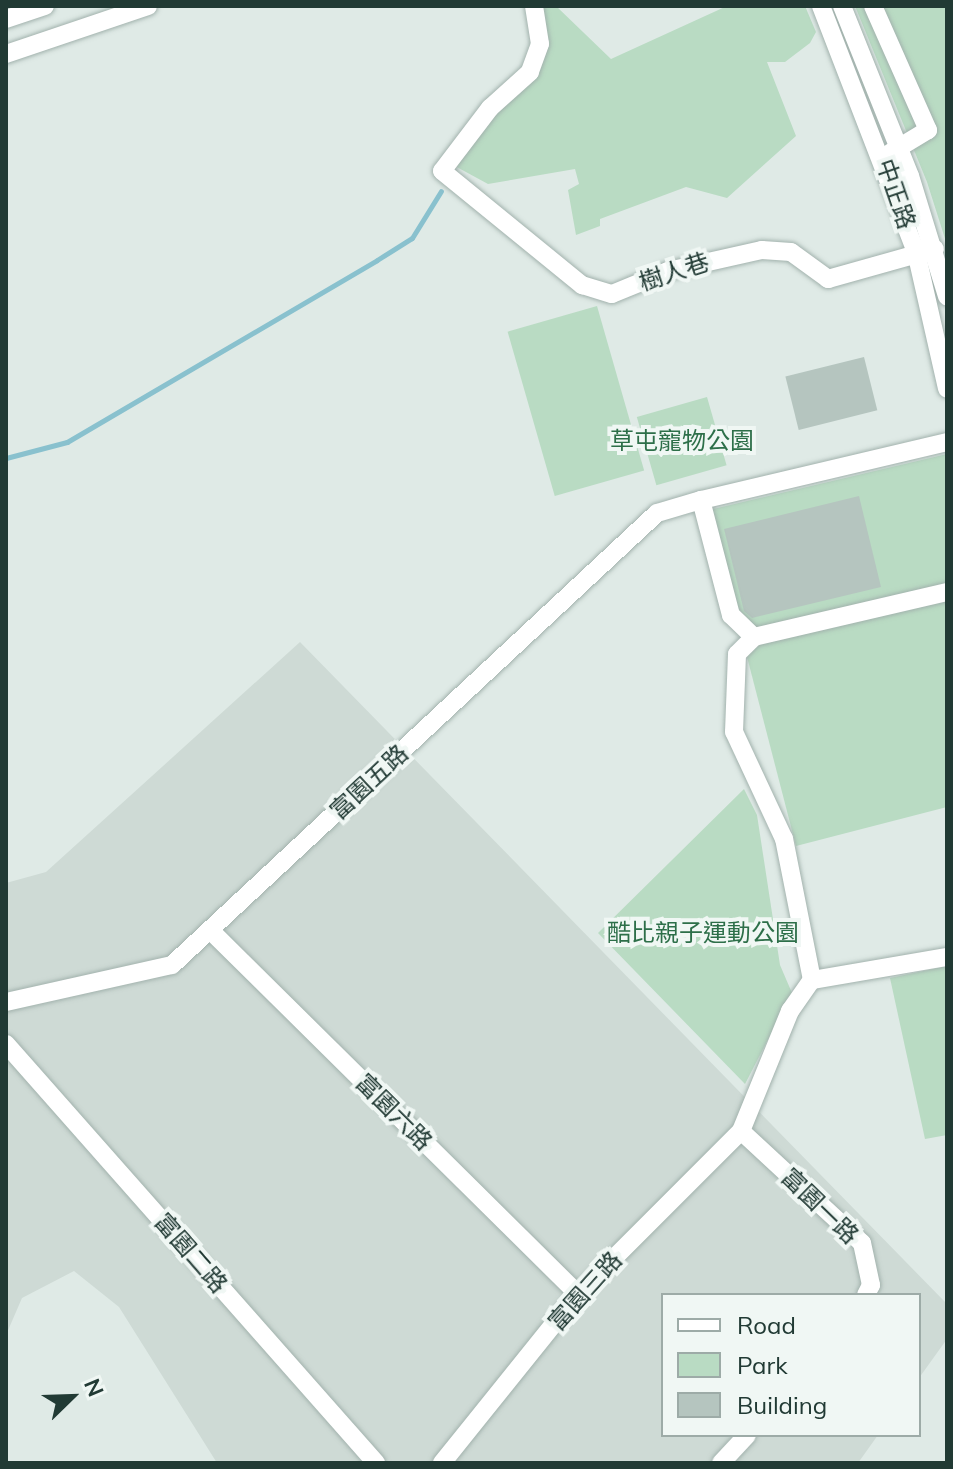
<!DOCTYPE html>
<meta charset="utf-8">
<style>
body{margin:0}
#map{position:relative;width:953px;height:1469px;overflow:hidden;background:#dfeae6;font-family:Mulish,"Noto Sans TC",sans-serif}
div>[style]{position:absolute}
.built>*{inset:0;background:#cedad5}
.green>*{inset:0;background:#b9dbc3;transform-origin:0 0}
.stream>*{height:5px;margin:-2.5px;padding:0 2.5px;transform-origin:2.5px;border-radius:2.5px;background:#89c1ce}
.building>*{inset:0;background:#b5c5bf;transform-origin:0 0}
.roads{filter:drop-shadow(0 0 2px #a2b2ad) drop-shadow(0 0 2px #a2b2ad)}
.minor>*{height:18px;margin:-9px;padding:0 9px;transform-origin:9px;border-radius:9px;background:#fff}
span{translate:-50% -50%;white-space:nowrap;text-align:center;line-height:1.15;-webkit-text-stroke:8px #f0f7f4;paint-order:stroke}
.street-label{font-size:24px;color:#213a34}
.park-label{font-size:24px;color:#2d6f49}
.frame{position:absolute;inset:0;border:8px solid #213a34;pointer-events:none}
.legend{position:absolute;left:661px;top:1293px;width:260px;height:144px;box-sizing:border-box;background:#f0f7f4;border:2px solid #9daba7;margin:0;padding:10px 14px;list-style:none;font-size:24px;color:#213a34}
.legend li{display:flex;align-items:center;gap:16px;height:40px}
.legend b{width:40px;border:2px solid #9daba7}
.north{position:absolute;left:32px;top:1357px;width:80px;height:80px;-webkit-text-stroke:6px #f0f7f4;paint-order:stroke;rotate:67deg;font-size:22px;font-weight:700;line-height:32px;text-align:center;color:#213a34}
.north::after{content:'';display:block;margin:auto;width:28px;height:36px;background:#213a34;clip-path:polygon(50% 0,100% 100%,50% 72%,0 100%)}
</style>
<div id="map">
<div class="built">
<div style="clip-path:polygon(300px 642px,947px 1304px,947px 1339px,919px 1378px,919px 1295px,663px 1295px,663px 1435px,878px 1435px,858px 1463px,217px 1463px,119px 1307px,74px 1271px,22px 1298px,6px 1335px,6px 883px,46px 872px)"></div>
</div>
<div class="green">
<div style="clip-path:polygon(535px 6px,556px 6px,611px 59px,727px 6px,805px 6px,816px 32px,810px 43px,785px 62px,767px 62px,796px 136px,727px 198px,686px 187px,600px 219px,600px 226px,576px 235px,568px 190px,579px 184px,575px 169px,488px 184px,453px 165px,529px 66px)"></div>
<div style="clip-path:polygon(855px 6px,947px 6px,947px 245px,927px 182px)"></div>
<div style="left:597px;top:306px;width:171px;height:93px;rotate:74deg"></div>
<div style="left:707px;top:397px;width:71px;height:73px;rotate:74deg"></div>
<div style="clip-path:polygon(947px 454px,947px 807px,796px 846px,709px 510px)"></div>
<div style="clip-path:polygon(744px 789px,757px 815px,780px 965px,792px 993px,745px 1084px,598px 933px)"></div>
<div style="clip-path:polygon(947px 966px,947px 1135px,925px 1139px,890px 978px)"></div>
</div>
<div class="stream">
<div style="left:6px;top:458px;width:63px;rotate:-14.7deg"></div>
<div style="left:67px;top:442px;width:359px;rotate:-30.4deg"></div>
<div style="left:377px;top:260px;width:41px;rotate:-32.2deg"></div>
<div style="left:412px;top:238px;width:55px;rotate:-58.3deg"></div>
</div>
<div class="building">
<div style="left:864px;top:357px;width:55px;height:81px;rotate:76deg"></div>
<div style="clip-path:polygon(859px 496px,881px 587px,752px 618px,744px 611px,724px 529px)"></div>
</div>
<div class="roads">
<div class="minor">
<div style="left:534px;top:6px;width:38px;rotate:81deg"></div>
<div style="left:540px;top:44px;width:30px;rotate:110deg"></div>
<div style="left:530px;top:72px;width:54px;rotate:138deg"></div>
<div style="left:490px;top:108px;width:79px;rotate:127.3deg"></div>
<div style="left:442px;top:171px;width:181px;rotate:39.2deg"></div>
<div style="left:582px;top:285px;width:31px;rotate:17deg"></div>
<div style="left:612px;top:294px;width:61px;rotate:-22.3deg"></div>
<div style="left:668px;top:271px;width:96px;rotate:-12.6deg"></div>
<div style="left:762px;top:250px;width:29px;rotate:4deg"></div>
<div style="left:791px;top:252px;width:46px;rotate:36.1deg"></div>
<div style="left:828px;top:279px;width:111px;rotate:-15.7deg"></div>
<div style="left:821px;top:6px;width:264px;rotate:68.9deg"></div>
<div style="left:916px;top:252px;width:140px;rotate:77.2deg"></div>
<div style="left:842px;top:6px;width:183px;rotate:68.2deg"></div>
<div style="left:910px;top:176px;width:126px;rotate:72.9deg"></div>
<div style="left:873px;top:6px;width:136px;rotate:66.1deg"></div>
<div style="left:928px;top:130px;width:44px;rotate:148.8deg"></div>
<div style="left:6px;top:19px;width:41px;rotate:-18.4deg"></div>
<div style="left:6px;top:54px;width:150px;rotate:-18.7deg"></div>
<div style="left:947px;top:442px;width:253px;rotate:166.7deg"></div>
<div style="left:701px;top:500px;width:119px;rotate:75.4deg"></div>
<div style="left:731px;top:615px;width:32px;rotate:44deg"></div>
<div style="left:754px;top:637px;width:198px;rotate:-13.1deg"></div>
<div style="left:210px;top:930px;width:518px;rotate:44.69deg"></div>
<div style="left:812px;top:980px;width:137px;rotate:-9.7deg"></div>
<div style="left:6px;top:1002px;width:170px;rotate:-12.6deg"></div>
<div style="left:172px;top:965px;width:663px;rotate:-42.98deg"></div>
<div style="left:657px;top:513px;width:46px;rotate:-16.5deg"></div>
<div style="left:6px;top:1044px;width:559px;rotate:48.55deg"></div>
<div style="left:741px;top:1131px;width:165px;rotate:42.8deg"></div>
<div style="left:862px;top:1243px;width:43px;rotate:77.9deg"></div>
<div style="left:871px;top:1285px;width:11px;rotate:117deg"></div>
<div style="left:442px;top:1463px;width:217px;rotate:-51.2deg"></div>
<div style="left:578px;top:1294px;width:231px;rotate:-45deg"></div>
<div style="left:741px;top:1131px;width:130px;rotate:-67.8deg"></div>
<div style="left:790px;top:1011px;width:38px;rotate:-55deg"></div>
<div style="left:812px;top:980px;width:144px;rotate:-101.2deg"></div>
<div style="left:784px;top:839px;width:118px;rotate:-115deg"></div>
<div style="left:734px;top:732px;width:78px;rotate:-87.8deg"></div>
<div style="left:737px;top:654px;width:24px;rotate:-45deg"></div>
<div style="left:721px;top:1463px;width:38px;rotate:-47deg"></div>
</div>
</div>
<div class="street-label">
<span style="left:896px;top:194px;rotate:71deg">中正路</span>
<span style="left:674px;top:272px;rotate:-18deg">樹人巷</span>
<span style="left:369px;top:782px;rotate:-43deg">富園五路</span>
<span style="left:394px;top:1112px;rotate:45deg">富園六路</span>
<span style="left:820px;top:1206px;rotate:44deg">富園一路</span>
<span style="left:191px;top:1253px;rotate:49deg">富園二路</span>
<span style="left:585px;top:1291px;rotate:-48deg">富園三路</span>
</div>
<div class="park-label">
<span style="left:682px;top:441px">草屯寵物公園</span>
<span style="left:703px;top:933px">酷比親子運動公園</span>
</div>
<div class="frame"></div>
<ul class="legend">
<li><b style="height:10px;background:#fff"></b>Road</li>
<li><b style="height:22px;background:#b9dbc3"></b>Park</li>
<li><b style="height:22px;background:#b5c5bf"></b>Building</li>
</ul>
<div class="north">N</div>
</div>
